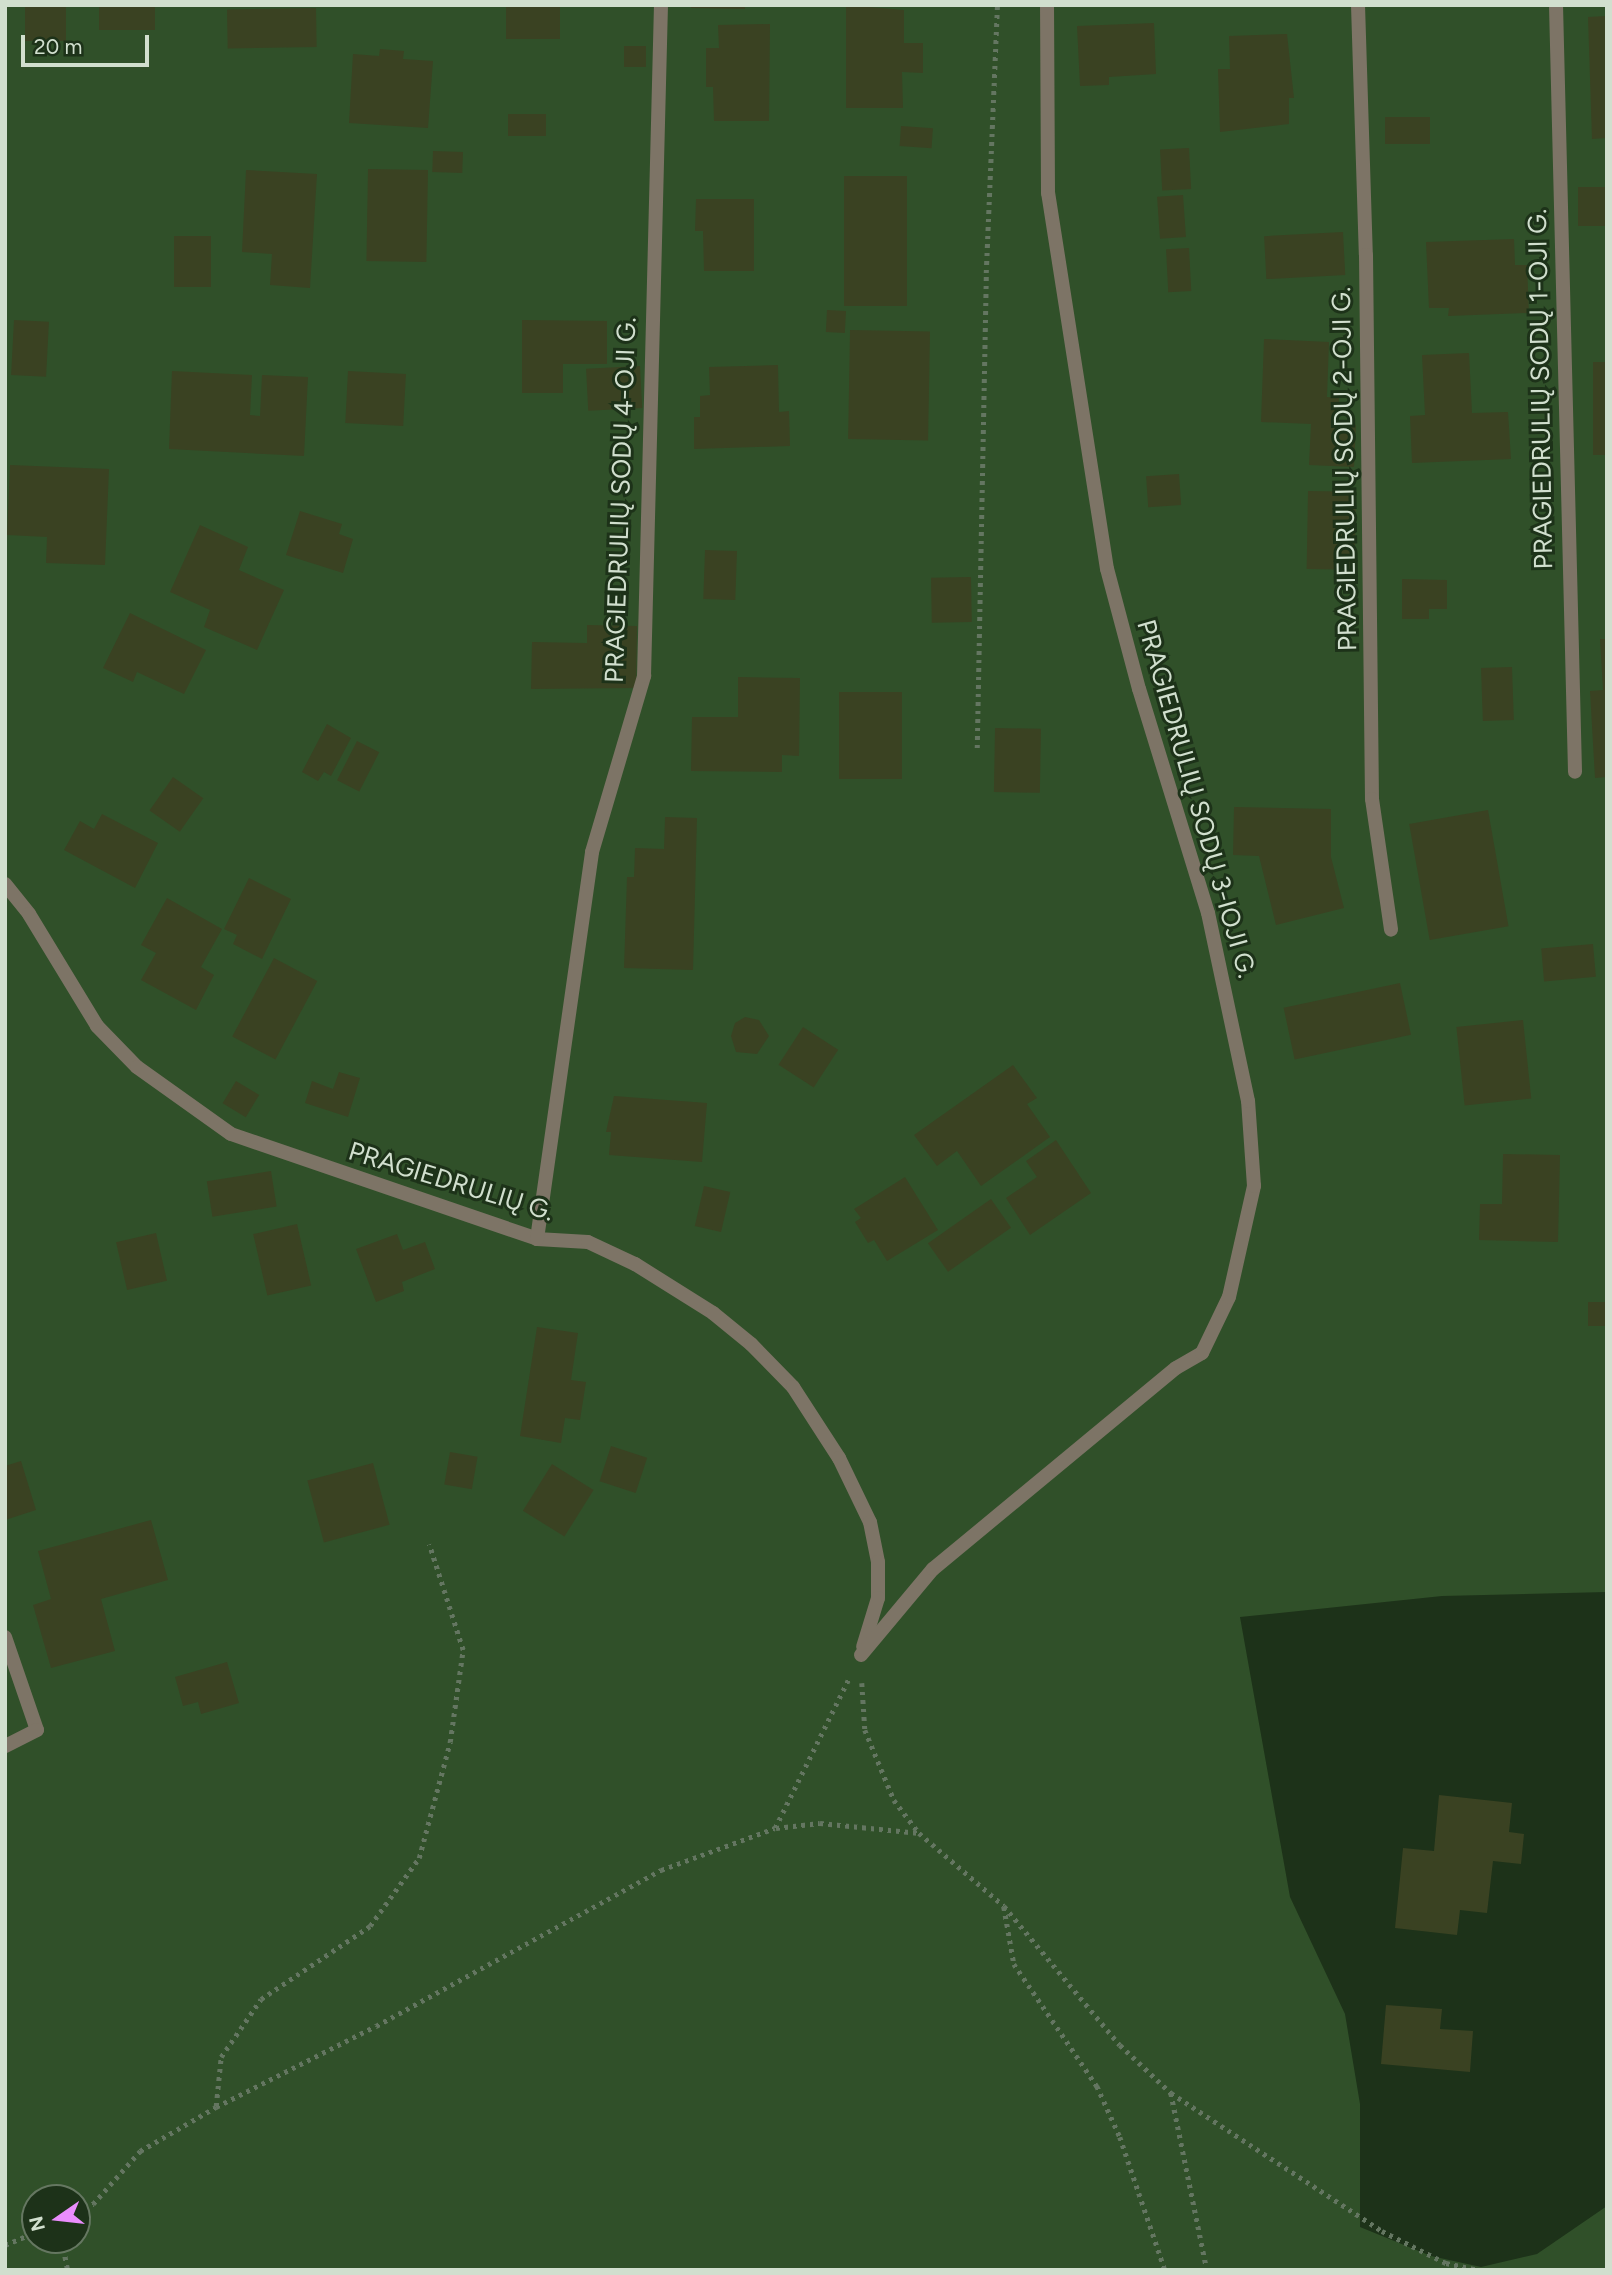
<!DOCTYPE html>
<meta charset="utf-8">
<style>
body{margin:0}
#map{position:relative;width:1612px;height:2275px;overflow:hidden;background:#1d3219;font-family:Figtree,sans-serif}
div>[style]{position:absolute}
.green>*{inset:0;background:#305029}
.building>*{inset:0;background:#3a4222;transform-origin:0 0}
.path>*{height:4.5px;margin-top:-2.25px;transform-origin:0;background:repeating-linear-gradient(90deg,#647661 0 3.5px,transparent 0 8.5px)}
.minor>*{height:14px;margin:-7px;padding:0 7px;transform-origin:7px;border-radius:7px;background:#7d7466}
span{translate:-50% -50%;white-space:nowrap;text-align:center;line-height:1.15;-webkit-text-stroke:6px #1d3219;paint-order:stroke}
.street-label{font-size:26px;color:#d1dfce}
.frame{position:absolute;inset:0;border:7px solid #d1dfce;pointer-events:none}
.north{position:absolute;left:21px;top:2184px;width:70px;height:70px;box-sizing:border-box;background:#1d3219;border:2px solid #657761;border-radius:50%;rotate:256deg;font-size:19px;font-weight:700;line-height:28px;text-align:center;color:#d1dfce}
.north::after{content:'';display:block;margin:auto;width:24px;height:32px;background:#ea8dfd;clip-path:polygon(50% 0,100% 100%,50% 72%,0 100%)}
.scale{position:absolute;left:21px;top:35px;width:128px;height:32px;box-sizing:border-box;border:4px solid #d1dfce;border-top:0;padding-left:9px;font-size:21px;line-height:24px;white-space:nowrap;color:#d1dfce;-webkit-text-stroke:5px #1d3219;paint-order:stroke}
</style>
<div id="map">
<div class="green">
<div style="clip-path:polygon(evenodd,5px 5px,1607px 5px,1607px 1592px,1442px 1596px,1240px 1617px,1290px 1897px,1345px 2014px,1360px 2104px,1360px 2227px,1431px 2256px,1481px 2267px,1537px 2254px,1607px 2206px,1607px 2270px,5px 2270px,5px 5px,35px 2198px,77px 2198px,77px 2240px,35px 2240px,35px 2198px)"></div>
</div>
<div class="building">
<div style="left:25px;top:5px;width:41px;height:36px"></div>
<div style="left:99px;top:5px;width:56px;height:25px"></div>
<div style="left:506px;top:5px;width:54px;height:34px"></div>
<div style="clip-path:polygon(691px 5px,745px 5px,745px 9px,691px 8px)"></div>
<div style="clip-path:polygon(846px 5px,904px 10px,904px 43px,923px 43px,923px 73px,902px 72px,903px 108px,846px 108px)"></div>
<div style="left:316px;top:8px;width:39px;height:89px;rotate:89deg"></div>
<div style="clip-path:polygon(1607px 16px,1607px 138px,1592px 139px,1588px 17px)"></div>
<div style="clip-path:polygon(1154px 23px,1156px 74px,1109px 77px,1109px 85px,1080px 86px,1077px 26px)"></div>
<div style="clip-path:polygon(770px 24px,769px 121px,714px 121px,713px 87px,706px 87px,706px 48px,719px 48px,718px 25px)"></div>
<div style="clip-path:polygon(1287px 34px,1294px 98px,1289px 98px,1289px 124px,1220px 132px,1218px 69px,1230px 69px,1229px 36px)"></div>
<div style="left:624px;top:46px;width:22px;height:21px"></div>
<div style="clip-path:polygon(380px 49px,404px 51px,403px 59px,433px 61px,428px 128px,349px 123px,353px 54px,379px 56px)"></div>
<div style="left:508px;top:114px;width:38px;height:22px"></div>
<div style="left:1385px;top:117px;width:45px;height:27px"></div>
<div style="left:901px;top:126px;width:32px;height:20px;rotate:4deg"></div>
<div style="left:1189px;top:148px;width:41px;height:29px;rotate:87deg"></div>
<div style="left:433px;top:151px;width:30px;height:21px;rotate:2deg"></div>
<div style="left:368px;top:169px;width:60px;height:92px;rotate:1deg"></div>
<div style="clip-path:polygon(246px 170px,317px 174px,310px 288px,270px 285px,272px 254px,242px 252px)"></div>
<div style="left:907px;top:176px;width:130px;height:63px;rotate:90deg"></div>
<div style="left:1607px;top:187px;width:39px;height:29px;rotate:90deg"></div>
<div style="left:1183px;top:195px;width:42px;height:26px;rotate:86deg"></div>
<div style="clip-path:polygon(696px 199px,754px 199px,754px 271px,704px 271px,703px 231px,695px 231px)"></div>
<div style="left:1343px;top:232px;width:43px;height:79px;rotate:87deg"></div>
<div style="left:174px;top:236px;width:37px;height:51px"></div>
<div style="clip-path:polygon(1514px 239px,1515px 265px,1527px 265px,1529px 313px,1448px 316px,1449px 308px,1429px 308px,1426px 242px)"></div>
<div style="left:1189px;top:248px;width:43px;height:23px;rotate:87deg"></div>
<div style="left:827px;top:310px;width:19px;height:22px;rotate:3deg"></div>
<div style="left:14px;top:320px;width:35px;height:55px;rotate:3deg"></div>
<div style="clip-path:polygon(522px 320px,607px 321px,607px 364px,563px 364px,563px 393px,522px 393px)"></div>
<div style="left:850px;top:330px;width:80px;height:109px;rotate:1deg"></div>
<div style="clip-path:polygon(1264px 339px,1329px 342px,1327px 397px,1339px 398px,1338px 424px,1356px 425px,1354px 467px,1309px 465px,1311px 424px,1261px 422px)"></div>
<div style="clip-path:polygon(1469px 353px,1472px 413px,1508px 412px,1511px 459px,1412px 463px,1410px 416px,1425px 415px,1422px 355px)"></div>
<div style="left:1593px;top:362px;width:14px;height:93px"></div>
<div style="clip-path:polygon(778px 365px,779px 412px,789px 411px,790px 446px,694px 449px,694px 417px,700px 417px,700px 396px,710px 395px,709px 367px)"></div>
<div style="left:640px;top:366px;width:42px;height:54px;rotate:87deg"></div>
<div style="clip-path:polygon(172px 371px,252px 375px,250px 415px,260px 416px,262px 375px,308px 377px,304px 456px,169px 449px)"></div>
<div style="left:348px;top:371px;width:58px;height:52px;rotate:3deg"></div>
<div style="clip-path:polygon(10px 465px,109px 469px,105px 565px,46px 563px,47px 537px,7px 535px)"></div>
<div style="left:1179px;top:474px;width:31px;height:33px;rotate:86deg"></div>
<div style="left:1308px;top:491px;width:48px;height:78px;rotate:1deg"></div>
<div style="clip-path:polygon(300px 511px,342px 524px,339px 534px,353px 539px,343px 573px,286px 555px)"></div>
<div style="clip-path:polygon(200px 525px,248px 547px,239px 570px,284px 590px,257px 650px,204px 627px,210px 610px,170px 592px)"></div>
<div style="left:705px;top:550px;width:32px;height:49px;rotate:2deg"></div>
<div style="left:971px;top:577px;width:45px;height:40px;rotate:89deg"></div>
<div style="clip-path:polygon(1402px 579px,1447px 580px,1447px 609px,1429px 609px,1429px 619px,1402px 619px)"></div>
<div style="clip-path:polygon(130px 613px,206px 650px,184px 694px,137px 672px,133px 682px,103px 668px)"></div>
<div style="clip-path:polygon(587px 625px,637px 626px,636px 688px,531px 689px,532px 642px,587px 643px)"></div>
<div style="clip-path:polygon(1600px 639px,1607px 639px,1607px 777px,1595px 778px,1590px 691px,1603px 690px)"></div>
<div style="left:1512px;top:667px;width:53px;height:31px;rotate:88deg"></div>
<div style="clip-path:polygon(738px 677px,800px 678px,799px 756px,782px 755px,782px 772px,691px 771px,692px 717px,738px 717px)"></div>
<div style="left:839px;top:692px;width:63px;height:87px"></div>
<div style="clip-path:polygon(327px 724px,351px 738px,331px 776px,324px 772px,318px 781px,302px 772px)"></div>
<div style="left:995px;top:728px;width:46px;height:64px;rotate:1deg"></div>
<div style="left:357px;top:741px;width:25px;height:44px;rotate:27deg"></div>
<div style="left:173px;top:777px;width:37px;height:41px;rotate:35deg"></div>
<div style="clip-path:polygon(1234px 807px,1331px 809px,1331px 857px,1344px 908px,1276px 925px,1259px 856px,1233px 855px)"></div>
<div style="left:1488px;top:810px;width:118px;height:80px;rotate:80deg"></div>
<div style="clip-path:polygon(102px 814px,158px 843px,135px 888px,64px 850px,80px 821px,94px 829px)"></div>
<div style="clip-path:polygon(665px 817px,697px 818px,693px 970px,624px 968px,627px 877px,634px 877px,635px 848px,664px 849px)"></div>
<div style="clip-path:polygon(249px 878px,291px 899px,262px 959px,233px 944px,237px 935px,224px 929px)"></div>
<div style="clip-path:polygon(167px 898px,222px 929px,201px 967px,214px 975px,196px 1010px,141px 980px,156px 953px,141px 945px)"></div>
<div style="left:1593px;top:944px;width:33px;height:52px;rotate:85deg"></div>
<div style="left:274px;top:958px;width:49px;height:89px;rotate:28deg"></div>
<div style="left:1400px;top:983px;width:53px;height:119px;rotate:78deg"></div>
<div style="clip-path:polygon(745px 1017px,759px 1020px,769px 1036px,757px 1054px,736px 1052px,731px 1036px,735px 1023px)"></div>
<div style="left:1523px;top:1020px;width:79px;height:67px;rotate:84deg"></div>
<div style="left:803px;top:1027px;width:42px;height:45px;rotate:33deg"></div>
<div style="clip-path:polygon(1013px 1065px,1037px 1098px,1027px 1104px,1050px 1137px,981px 1186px,957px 1151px,937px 1166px,914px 1135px)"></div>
<div style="clip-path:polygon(339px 1072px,360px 1078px,348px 1117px,305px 1103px,312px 1081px,333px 1089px)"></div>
<div style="left:236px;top:1081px;width:27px;height:26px;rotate:31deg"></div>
<div style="clip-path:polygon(614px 1096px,707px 1103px,702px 1162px,609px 1155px,611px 1132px,606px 1132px)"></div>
<div style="clip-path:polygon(1056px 1140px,1091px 1193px,1030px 1235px,1006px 1198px,1037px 1177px,1026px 1161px)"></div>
<div style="clip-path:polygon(1503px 1154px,1560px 1155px,1558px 1242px,1479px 1240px,1480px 1204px,1502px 1204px)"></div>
<div style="left:271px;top:1171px;width:36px;height:65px;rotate:81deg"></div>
<div style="clip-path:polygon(905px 1177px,938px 1230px,887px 1261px,874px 1240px,868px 1243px,855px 1222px,861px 1218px,854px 1209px)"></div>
<div style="left:704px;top:1186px;width:27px;height:41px;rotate:13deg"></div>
<div style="left:991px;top:1199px;width:35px;height:77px;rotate:55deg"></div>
<div style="left:297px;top:1224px;width:63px;height:45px;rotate:77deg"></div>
<div style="left:156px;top:1233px;width:49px;height:41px;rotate:77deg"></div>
<div style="clip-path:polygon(397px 1234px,403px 1250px,425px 1242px,435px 1269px,402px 1282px,404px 1291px,376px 1302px,356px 1249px)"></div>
<div style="left:1588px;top:1302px;width:19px;height:24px"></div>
<div style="clip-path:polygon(537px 1327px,578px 1333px,571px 1380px,586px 1382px,580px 1420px,565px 1418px,561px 1443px,520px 1436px)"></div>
<div style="left:611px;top:1446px;width:38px;height:37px;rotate:18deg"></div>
<div style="left:450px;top:1452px;width:28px;height:33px;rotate:10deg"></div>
<div style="clip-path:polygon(21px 1461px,36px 1510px,5px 1520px,5px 1466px)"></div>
<div style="left:373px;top:1463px;width:64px;height:68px;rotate:75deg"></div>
<div style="left:552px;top:1464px;width:49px;height:55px;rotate:32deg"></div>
<div style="clip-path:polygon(151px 1520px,168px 1580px,101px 1599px,115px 1651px,51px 1668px,33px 1605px,51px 1599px,38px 1551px)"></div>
<div style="clip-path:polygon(227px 1662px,239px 1703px,201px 1714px,198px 1702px,183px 1706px,175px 1677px)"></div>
<div style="clip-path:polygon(1439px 1795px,1512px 1803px,1509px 1832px,1524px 1834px,1521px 1864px,1493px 1861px,1487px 1913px,1460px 1910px,1457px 1935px,1395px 1928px,1403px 1848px,1434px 1851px)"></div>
<div style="clip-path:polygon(1386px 2005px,1442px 2009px,1440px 2029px,1473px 2031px,1470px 2072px,1381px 2064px)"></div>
</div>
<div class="path">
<div style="left:977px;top:748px;width:475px;rotate:-88.9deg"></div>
<div style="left:986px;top:273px;width:268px;rotate:-87.6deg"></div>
<div style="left:862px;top:1683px;width:47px;rotate:86.3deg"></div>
<div style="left:865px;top:1730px;width:76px;rotate:67.5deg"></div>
<div style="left:894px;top:1800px;width:41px;rotate:52.9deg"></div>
<div style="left:919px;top:1833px;width:112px;rotate:40.7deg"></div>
<div style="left:1004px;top:1906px;width:181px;rotate:50.2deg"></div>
<div style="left:1120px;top:2045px;width:70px;rotate:43.3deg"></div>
<div style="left:1171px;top:2093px;width:252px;rotate:33.2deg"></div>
<div style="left:1382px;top:2231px;width:72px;rotate:26.6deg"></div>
<div style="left:1446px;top:2263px;width:33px;rotate:12deg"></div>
<div style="left:776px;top:1828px;width:44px;rotate:-6.5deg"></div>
<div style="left:820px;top:1823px;width:100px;rotate:5.8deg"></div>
<div style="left:1004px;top:1907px;width:58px;rotate:80deg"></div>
<div style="left:1014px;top:1964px;width:148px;rotate:55.8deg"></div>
<div style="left:1097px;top:2086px;width:56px;rotate:65.7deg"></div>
<div style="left:1120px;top:2137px;width:140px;rotate:71.3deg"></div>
<div style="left:1171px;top:2093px;width:181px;rotate:78.5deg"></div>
<div style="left:216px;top:2106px;width:49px;rotate:-84.2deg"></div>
<div style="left:221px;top:2057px;width:70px;rotate:-55.4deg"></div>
<div style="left:261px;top:1999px;width:131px;rotate:-33.8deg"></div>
<div style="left:370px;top:1926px;width:84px;rotate:-54.2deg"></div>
<div style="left:419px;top:1858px;width:120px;rotate:-75deg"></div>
<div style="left:450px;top:1742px;width:93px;rotate:-82deg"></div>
<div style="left:463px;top:1650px;width:111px;rotate:-107.8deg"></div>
<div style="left:77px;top:2212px;width:18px;rotate:-27deg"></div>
<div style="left:93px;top:2204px;width:71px;rotate:-48.4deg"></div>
<div style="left:140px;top:2151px;width:88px;rotate:-30.1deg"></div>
<div style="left:216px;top:2107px;width:179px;rotate:-26.9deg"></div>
<div style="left:376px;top:2026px;width:325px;rotate:-28.7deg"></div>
<div style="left:661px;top:1870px;width:121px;rotate:-20.2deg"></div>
<div style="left:775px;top:1828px;width:165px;rotate:-63.7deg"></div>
<div style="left:62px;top:2240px;width:31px;rotate:79deg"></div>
<div style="left:5px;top:2245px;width:33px;rotate:-23deg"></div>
</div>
<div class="minor">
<div style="left:1358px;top:5px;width:250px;rotate:88.2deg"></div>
<div style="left:1366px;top:255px;width:544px;rotate:89.37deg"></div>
<div style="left:1372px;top:799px;width:132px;rotate:81.7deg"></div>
<div style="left:1556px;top:5px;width:767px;rotate:88.58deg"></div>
<div style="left:5px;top:884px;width:38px;rotate:51deg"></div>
<div style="left:29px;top:914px;width:131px;rotate:58.7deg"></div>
<div style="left:97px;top:1026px;width:57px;rotate:45.7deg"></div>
<div style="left:137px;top:1067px;width:115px;rotate:35.5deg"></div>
<div style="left:231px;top:1134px;width:324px;rotate:18.9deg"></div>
<div style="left:537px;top:1239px;width:51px;rotate:3.4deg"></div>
<div style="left:588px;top:1242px;width:52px;rotate:25.1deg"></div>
<div style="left:635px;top:1264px;width:92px;rotate:32.1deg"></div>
<div style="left:713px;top:1313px;width:49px;rotate:39.2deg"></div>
<div style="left:751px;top:1344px;width:60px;rotate:45.7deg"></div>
<div style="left:793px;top:1387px;width:85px;rotate:57.1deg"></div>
<div style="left:839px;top:1458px;width:71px;rotate:64.2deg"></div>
<div style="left:870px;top:1522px;width:41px;rotate:78.7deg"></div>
<div style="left:878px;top:1562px;width:36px;rotate:90deg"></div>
<div style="left:878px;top:1598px;width:51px;rotate:107deg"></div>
<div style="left:537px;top:1239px;width:391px;rotate:-81.9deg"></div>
<div style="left:592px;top:852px;width:184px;rotate:-73.5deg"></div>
<div style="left:644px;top:676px;width:671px;rotate:-88.55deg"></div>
<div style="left:5px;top:1637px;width:98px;rotate:71deg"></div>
<div style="left:37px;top:1730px;width:36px;rotate:153deg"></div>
<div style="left:861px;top:1655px;width:112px;rotate:-50.1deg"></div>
<div style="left:933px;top:1569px;width:315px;rotate:-39.6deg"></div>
<div style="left:1176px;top:1368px;width:30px;rotate:-30deg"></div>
<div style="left:1202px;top:1353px;width:62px;rotate:-64.3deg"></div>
<div style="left:1229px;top:1297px;width:114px;rotate:-77.3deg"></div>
<div style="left:1254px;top:1186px;width:85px;rotate:-94deg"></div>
<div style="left:1248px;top:1101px;width:192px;rotate:-102deg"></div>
<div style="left:1208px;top:913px;width:234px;rotate:-107.1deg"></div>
<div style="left:1139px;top:689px;width:124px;rotate:-104.9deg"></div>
<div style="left:1107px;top:569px;width:381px;rotate:-98.9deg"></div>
<div style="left:1048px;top:193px;width:188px;rotate:-90.3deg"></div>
</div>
<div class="street-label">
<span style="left:1541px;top:389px;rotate:-91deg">PRAGIEDRULIŲ SODŲ 1-OJI G.</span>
<span style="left:1345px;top:469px;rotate:-91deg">PRAGIEDRULIŲ SODŲ 2-OJI G.</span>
<span style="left:621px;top:500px;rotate:-88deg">PRAGIEDRULIŲ SODŲ 4-OJI G.</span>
<span style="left:1196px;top:799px;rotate:74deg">PRAGIEDRULIŲ SODŲ 3-IOJI G.</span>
<span style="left:451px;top:1182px;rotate:17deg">PRAGIEDRULIŲ G.</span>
</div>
<div class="frame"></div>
<div class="north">N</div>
<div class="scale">20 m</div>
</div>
